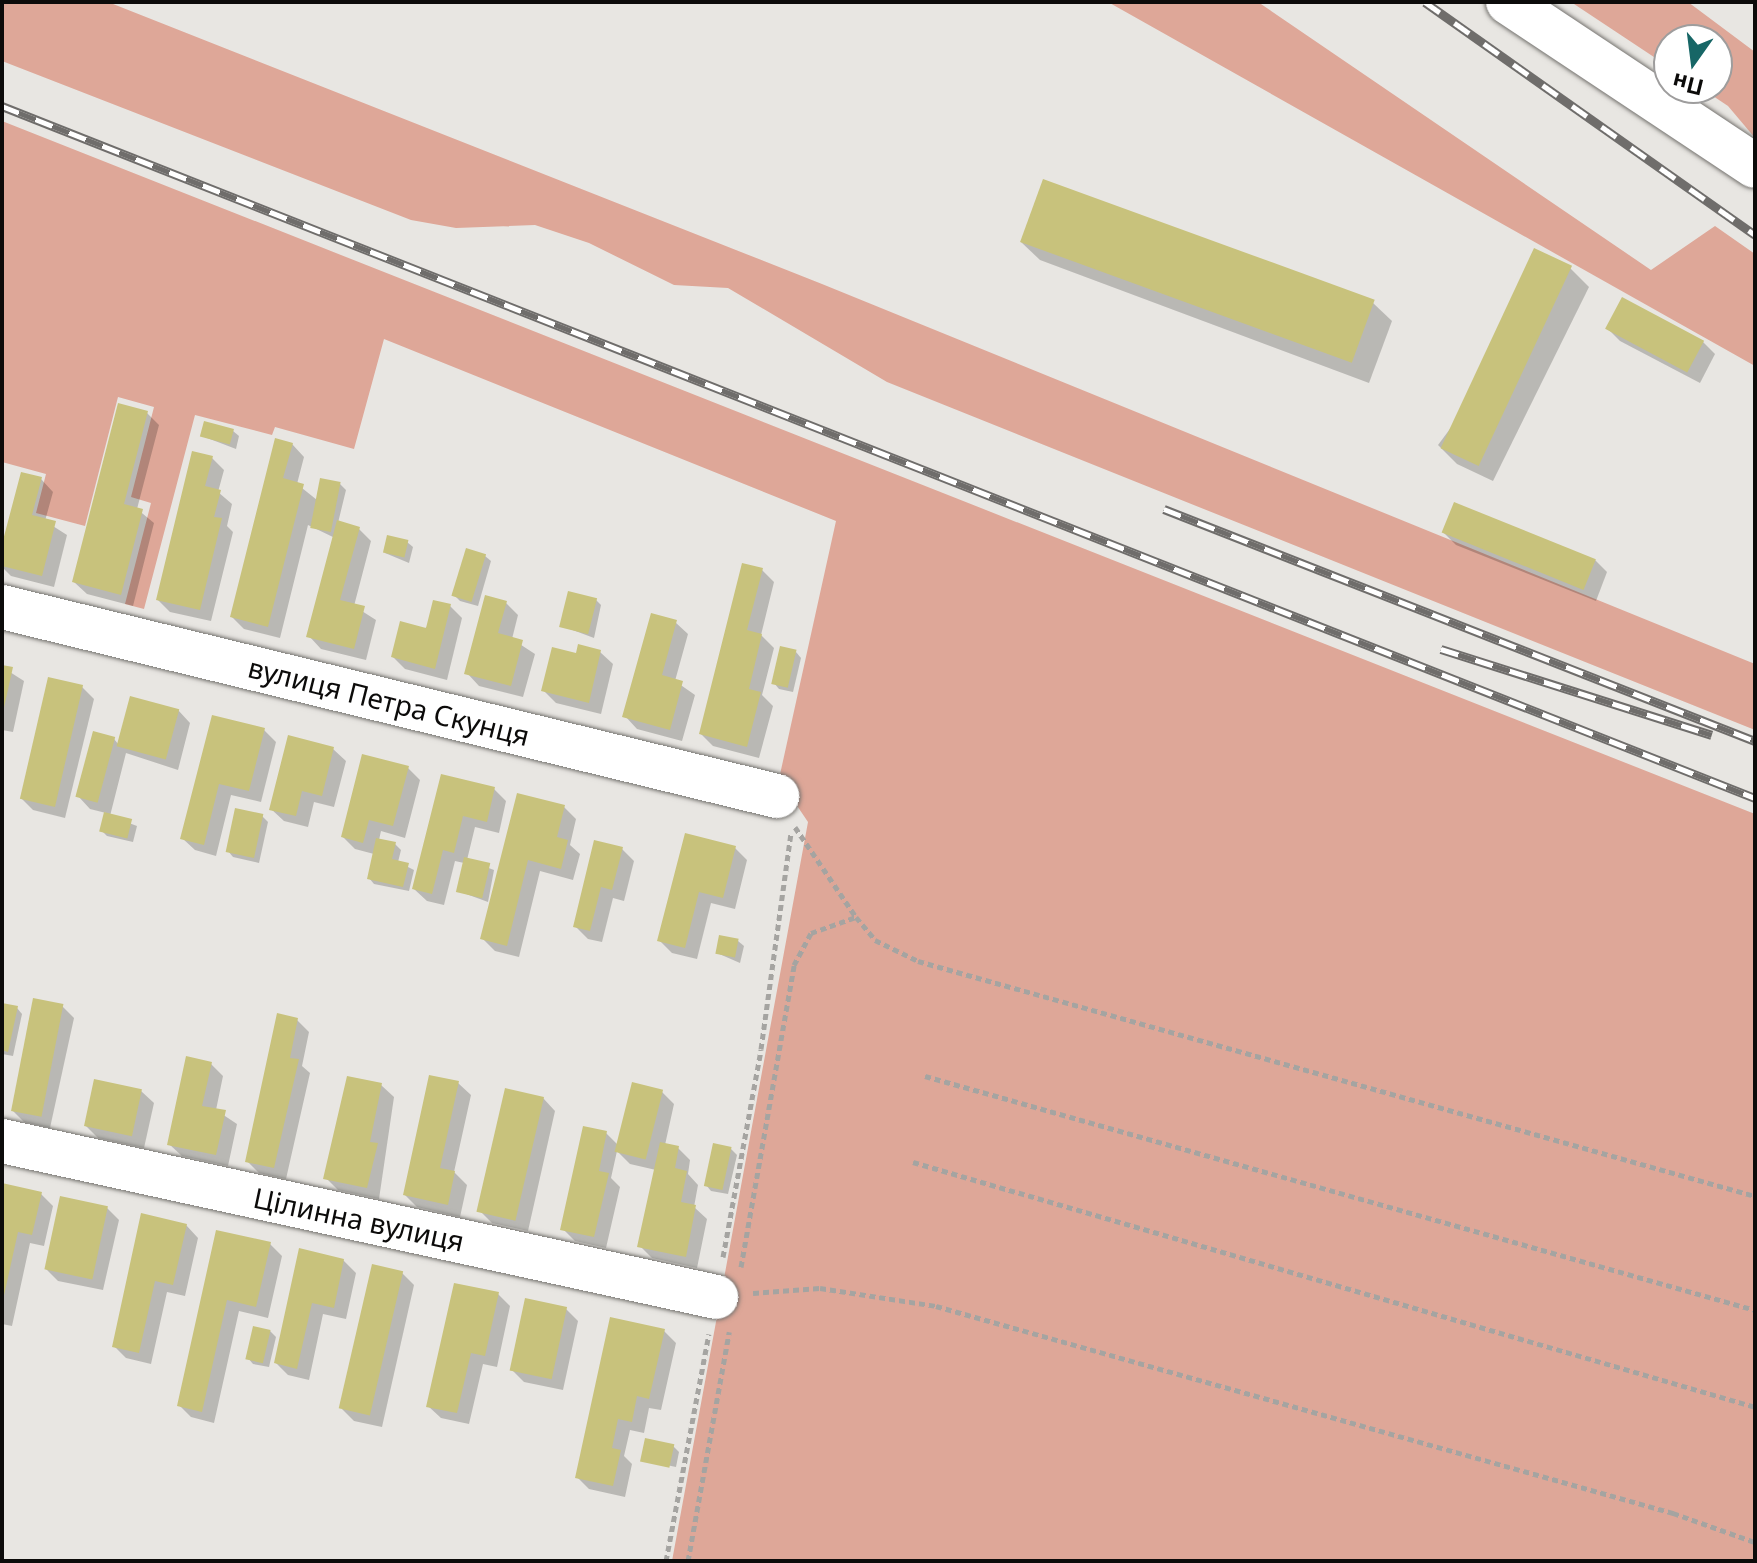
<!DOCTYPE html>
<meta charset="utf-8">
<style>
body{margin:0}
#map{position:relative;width:1757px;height:1563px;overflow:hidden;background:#e8e6e2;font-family:"Noto Sans",sans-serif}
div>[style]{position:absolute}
.green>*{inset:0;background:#dea798}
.shadow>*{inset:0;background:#0003}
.building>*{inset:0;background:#c8c27c;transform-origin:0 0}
.path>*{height:5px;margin-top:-2.5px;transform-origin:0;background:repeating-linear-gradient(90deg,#a5a4a1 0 6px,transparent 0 10px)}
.roads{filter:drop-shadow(0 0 2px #74726e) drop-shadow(0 0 2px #74726e)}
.minor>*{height:44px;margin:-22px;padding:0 22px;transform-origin:22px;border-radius:22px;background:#fff}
.rail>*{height:9px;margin-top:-4.5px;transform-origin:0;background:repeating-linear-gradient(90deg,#fff 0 18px,#6f6d6b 0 36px);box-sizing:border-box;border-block:2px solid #6f6d6b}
span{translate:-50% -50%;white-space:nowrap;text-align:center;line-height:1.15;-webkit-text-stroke:6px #fff;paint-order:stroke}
.street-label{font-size:28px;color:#0c0b0a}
.frame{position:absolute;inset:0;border:4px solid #0c0b0a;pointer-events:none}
.north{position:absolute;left:1653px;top:24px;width:80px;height:80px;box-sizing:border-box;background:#fff;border:2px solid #9e9d9d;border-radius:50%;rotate:194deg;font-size:22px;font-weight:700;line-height:32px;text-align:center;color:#0c0b0a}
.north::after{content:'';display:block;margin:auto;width:28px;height:36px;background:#176666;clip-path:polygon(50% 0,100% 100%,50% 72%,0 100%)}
</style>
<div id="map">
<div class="green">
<div style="clip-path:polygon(2px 2px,108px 2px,822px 284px,1755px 664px,1755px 730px,887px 382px,728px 288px,674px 285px,589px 243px,535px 225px,456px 228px,411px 220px,2px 61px)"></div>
<div style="clip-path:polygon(1108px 2px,1258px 2px,1651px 270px,1715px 226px,1755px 254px,1755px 366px)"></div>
<div style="clip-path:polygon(1571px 2px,1688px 2px,1755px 52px,1755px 138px,1728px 106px,1701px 88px,1717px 88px,1717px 40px,1669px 40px,1669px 67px)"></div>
<div style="clip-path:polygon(2px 121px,1755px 814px,1755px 1561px,672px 1561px,808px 822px,779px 779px,836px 521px,384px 339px,354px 449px,275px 427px,272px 435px,195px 415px,144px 609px,125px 604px,151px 503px,131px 497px,154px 407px,118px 397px,85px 526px,36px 513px,46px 474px,2px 462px)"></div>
</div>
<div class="shadow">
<div style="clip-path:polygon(1021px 242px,1373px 303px,1392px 321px,1369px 383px,1040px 260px)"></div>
<div style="clip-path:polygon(1570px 268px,1589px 287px,1493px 481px,1457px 464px,1438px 445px)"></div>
<div style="clip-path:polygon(1608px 329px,1703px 342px,1715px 354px,1700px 383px,1620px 341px)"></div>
<div style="clip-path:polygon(147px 413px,159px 425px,137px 509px,154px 523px,133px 606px,87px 594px,74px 582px)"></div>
<div style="clip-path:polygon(233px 431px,239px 436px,236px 449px,202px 436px)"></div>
<div style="clip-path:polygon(292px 444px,304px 457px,297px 484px,317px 500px,340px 484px,346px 490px,338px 523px,359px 529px,371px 541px,354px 606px,376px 620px,366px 660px,321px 649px,309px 636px,335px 538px,308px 525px,280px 638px,244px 629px,232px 617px)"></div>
<div style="clip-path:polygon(212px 458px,224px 470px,218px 492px,232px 504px,227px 526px,233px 532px,211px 621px,170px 612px,158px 600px)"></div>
<div style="clip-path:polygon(41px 479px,53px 492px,45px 521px,67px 535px,54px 587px,11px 576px,2px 567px,2px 552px)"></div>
<div style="clip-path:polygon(1456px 504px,1595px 560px,1607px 572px,1596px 601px,1456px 545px,1444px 533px)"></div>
<div style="clip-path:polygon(407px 542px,413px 547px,409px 563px,385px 553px)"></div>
<div style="clip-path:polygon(485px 556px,491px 561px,478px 606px,460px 601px,454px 595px)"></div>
<div style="clip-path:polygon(762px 570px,774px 582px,761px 635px,774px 648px,762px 695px,773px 706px,759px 758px,713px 746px,701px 734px)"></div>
<div style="clip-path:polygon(596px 600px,601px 605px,594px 638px,562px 626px)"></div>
<div style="clip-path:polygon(506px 603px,518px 615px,512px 639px,535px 654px,523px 697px,479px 686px,467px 673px)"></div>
<div style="clip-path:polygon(450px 606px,462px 618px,447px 680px,405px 669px,393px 657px)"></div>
<div style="clip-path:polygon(675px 622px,688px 634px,675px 681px,695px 695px,682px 741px,637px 729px,625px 716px)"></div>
<div style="clip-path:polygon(600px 652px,613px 664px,601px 714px,556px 703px,544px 691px,578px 655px)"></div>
<div style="clip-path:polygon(796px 652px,801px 658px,793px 692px,779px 689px,774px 683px)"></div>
<div style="clip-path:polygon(2px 667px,24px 681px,13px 732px,2px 730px)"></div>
<div style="clip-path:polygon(82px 687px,94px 699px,65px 818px,33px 810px,21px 798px)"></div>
<div style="clip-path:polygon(178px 710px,190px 723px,178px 770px,126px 753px,110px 816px,137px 826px,133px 842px,107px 836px,102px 831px,106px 813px,90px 809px,78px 796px,114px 739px,119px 745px)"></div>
<div style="clip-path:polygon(213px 717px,264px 730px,276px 742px,261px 802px,231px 795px,216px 856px,195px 850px,182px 838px)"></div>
<div style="clip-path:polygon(333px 749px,346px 761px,334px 807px,314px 802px,308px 827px,284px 821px,271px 809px)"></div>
<div style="clip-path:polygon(408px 768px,420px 780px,405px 838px,381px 831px,379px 840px,395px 844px,401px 850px,398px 862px,414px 870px,409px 891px,374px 884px,369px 878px,374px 854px,355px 849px,343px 837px)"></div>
<div style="clip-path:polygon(442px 776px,494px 789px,506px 801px,499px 833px,475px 827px,467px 860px,494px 870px,488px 902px,458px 891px,464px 863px,455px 861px,444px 905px,427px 901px,414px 889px)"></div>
<div style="clip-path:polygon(519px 796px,564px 807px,576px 819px,570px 845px,580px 854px,573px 880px,540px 871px,519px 957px,495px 951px,483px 939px)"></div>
<div style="clip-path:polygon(262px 816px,268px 822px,259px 863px,233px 857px,228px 851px)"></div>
<div style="clip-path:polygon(686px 835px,735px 848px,747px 860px,735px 909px,711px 903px,697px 959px,672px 953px,660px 941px)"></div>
<div style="clip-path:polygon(622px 849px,634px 861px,624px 901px,613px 898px,602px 942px,588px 939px,575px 926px)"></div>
<div style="clip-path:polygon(738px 941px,744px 946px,740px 963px,717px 953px)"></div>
<div style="clip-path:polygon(62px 1006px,74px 1018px,50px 1128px,24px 1122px,12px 1110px)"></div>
<div style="clip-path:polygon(17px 1008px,22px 1014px,13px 1056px,2px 1054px,2px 1011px)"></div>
<div style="clip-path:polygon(297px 1020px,309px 1032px,302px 1066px,310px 1073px,286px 1179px,259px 1173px,247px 1161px)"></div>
<div style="clip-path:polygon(211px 1064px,223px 1076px,216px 1110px,237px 1124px,228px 1166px,182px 1156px,169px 1144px)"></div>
<div style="clip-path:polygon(458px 1083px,471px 1095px,454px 1172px,467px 1185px,460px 1217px,417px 1207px,405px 1195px)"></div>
<div style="clip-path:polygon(381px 1085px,394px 1097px,379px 1199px,338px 1190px,326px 1178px)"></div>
<div style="clip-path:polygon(141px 1091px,154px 1103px,144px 1148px,98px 1138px,86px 1126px)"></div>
<div style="clip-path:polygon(662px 1092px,674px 1104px,665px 1145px,678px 1148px,690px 1160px,688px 1174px,698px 1185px,694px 1207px,707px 1219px,697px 1268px,652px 1258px,640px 1246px,656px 1170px,630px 1164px,617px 1151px,611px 1178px,620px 1187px,606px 1248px,575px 1241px,563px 1229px,606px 1133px,619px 1146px)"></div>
<div style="clip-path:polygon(543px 1098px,555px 1111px,528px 1231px,492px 1223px,480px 1211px)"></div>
<div style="clip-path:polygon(731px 1149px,737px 1155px,728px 1194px,711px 1191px,706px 1185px)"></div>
<div style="clip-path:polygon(2px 1185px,41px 1194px,53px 1206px,44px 1246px,30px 1243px,12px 1326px,2px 1324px)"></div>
<div style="clip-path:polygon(107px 1208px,119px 1220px,103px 1290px,58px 1281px,46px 1269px)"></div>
<div style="clip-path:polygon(186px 1225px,198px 1238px,185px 1296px,167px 1292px,151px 1364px,126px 1358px,114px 1346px)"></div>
<div style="clip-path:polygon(217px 1233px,270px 1244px,282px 1256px,268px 1318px,239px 1311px,214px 1423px,191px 1417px,179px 1405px)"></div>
<div style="clip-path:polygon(300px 1251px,343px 1260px,356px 1273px,346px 1319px,323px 1314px,309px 1380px,288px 1375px,276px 1363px)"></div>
<div style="clip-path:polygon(402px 1273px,414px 1285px,382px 1427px,354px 1421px,342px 1409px)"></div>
<div style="clip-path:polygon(498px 1294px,510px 1306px,497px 1367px,483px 1364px,469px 1424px,441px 1418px,428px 1406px)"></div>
<div style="clip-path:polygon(566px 1309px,578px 1321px,563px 1390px,524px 1382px,511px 1369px)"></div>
<div style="clip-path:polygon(270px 1331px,276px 1337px,269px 1367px,253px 1364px,248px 1358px)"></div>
<div style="clip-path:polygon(664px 1331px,676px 1343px,661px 1410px,649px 1408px,644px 1433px,630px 1430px,624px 1456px,632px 1464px,625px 1497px,589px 1489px,577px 1477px)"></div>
<div style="clip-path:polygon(673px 1446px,679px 1452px,676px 1467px,642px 1460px)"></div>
</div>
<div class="building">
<div style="left:1043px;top:179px;width:353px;height:67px;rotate:20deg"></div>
<div style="left:1534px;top:248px;width:42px;height:221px;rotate:25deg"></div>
<div style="left:1622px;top:297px;width:93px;height:36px;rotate:28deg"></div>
<div style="clip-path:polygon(118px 403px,148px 411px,124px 504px,143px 509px,121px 595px,72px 582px)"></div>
<div style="left:204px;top:421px;width:31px;height:16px;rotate:15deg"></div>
<div style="clip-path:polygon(275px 438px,293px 443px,283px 478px,304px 484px,268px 627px,230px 617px)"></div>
<div style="clip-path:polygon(192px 451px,213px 456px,205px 486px,221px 490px,214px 517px,222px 518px,200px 610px,156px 600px)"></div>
<div style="clip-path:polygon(21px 472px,42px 477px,32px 515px,56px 521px,42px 576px,2px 566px,2px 544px)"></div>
<div style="left:320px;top:478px;width:21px;height:51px;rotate:11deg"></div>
<div style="left:1454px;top:502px;width:153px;height:33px;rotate:22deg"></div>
<div style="clip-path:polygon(337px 520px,360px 527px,340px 600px,365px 606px,354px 649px,306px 637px)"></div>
<div style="left:387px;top:535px;width:22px;height:18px;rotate:13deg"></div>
<div style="left:466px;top:548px;width:21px;height:50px;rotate:17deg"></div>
<div style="clip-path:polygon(742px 563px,763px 568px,747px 630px,762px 634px,749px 689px,761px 692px,747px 747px,699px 734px)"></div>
<div style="left:568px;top:591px;width:30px;height:37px;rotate:14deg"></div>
<div style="clip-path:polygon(485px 595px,507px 601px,498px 633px,523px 640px,511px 686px,464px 674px)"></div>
<div style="clip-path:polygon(433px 600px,451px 604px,435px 669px,391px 657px,400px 621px,426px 628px)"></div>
<div style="clip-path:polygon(651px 613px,677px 620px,662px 675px,683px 681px,670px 730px,622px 717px)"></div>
<div style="clip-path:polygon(578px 644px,601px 650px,589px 703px,541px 691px,552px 647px,576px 653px)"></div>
<div style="left:780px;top:646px;width:17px;height:39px;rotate:13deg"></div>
<div style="clip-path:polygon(2px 665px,13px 667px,3px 712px,2px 711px)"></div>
<div style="left:48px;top:677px;width:36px;height:125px;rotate:13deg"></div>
<div style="left:130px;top:696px;width:51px;height:52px;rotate:15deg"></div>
<div style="clip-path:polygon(212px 715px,265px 728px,249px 791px,219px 784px,204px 845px,180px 839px)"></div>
<div style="left:93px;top:731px;width:23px;height:68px;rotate:15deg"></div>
<div style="clip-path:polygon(288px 735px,334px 747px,322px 796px,302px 791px,296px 816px,269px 810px)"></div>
<div style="clip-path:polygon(362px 754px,409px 766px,393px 826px,369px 820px,363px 843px,341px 837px)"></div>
<div style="clip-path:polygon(441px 774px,495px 787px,487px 822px,463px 816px,454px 853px,443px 850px,432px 894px,412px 889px)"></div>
<div style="clip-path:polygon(517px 793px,565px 805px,557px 837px,568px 840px,561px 869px,528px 860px,507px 946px,480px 939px)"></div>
<div style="left:235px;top:808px;width:29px;height:45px;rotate:12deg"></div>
<div style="left:104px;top:812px;width:29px;height:20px;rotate:14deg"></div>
<div style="clip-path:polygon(685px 833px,736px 846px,723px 898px,699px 892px,685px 948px,657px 941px)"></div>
<div style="clip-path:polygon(376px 838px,396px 842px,392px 859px,409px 863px,403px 887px,367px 879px)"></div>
<div style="clip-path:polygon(594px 840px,623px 847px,612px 890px,601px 887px,590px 931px,573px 927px)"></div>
<div style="left:464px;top:857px;width:27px;height:36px;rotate:13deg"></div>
<div style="left:719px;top:935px;width:20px;height:19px;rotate:11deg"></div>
<div style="left:33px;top:998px;width:31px;height:115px;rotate:11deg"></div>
<div style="clip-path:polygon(2px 1003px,18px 1006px,8px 1052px,2px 1050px)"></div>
<div style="clip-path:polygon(277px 1013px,298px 1018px,290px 1058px,299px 1059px,274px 1168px,245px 1162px)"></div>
<div style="clip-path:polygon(186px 1056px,212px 1062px,202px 1106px,226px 1110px,216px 1155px,167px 1145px)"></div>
<div style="clip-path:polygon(429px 1075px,459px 1081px,440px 1168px,455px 1171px,448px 1205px,403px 1195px)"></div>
<div style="clip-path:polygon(347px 1076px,382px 1083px,370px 1142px,378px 1143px,367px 1188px,323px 1179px)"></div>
<div style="left:94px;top:1079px;width:49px;height:48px;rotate:12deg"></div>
<div style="left:632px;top:1082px;width:32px;height:72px;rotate:14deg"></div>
<div style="left:505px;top:1088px;width:40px;height:127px;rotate:13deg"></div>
<div style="clip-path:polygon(583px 1126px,607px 1131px,599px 1171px,609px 1173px,594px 1237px,560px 1230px)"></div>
<div style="clip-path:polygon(660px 1142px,679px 1146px,675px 1168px,687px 1171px,681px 1202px,696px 1205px,686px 1257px,637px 1247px)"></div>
<div style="left:713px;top:1143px;width:19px;height:44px;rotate:12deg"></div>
<div style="clip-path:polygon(2px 1183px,42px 1192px,32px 1235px,18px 1232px,3px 1300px)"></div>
<div style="left:60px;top:1196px;width:49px;height:75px;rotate:12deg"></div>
<div style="clip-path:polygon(141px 1213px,187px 1224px,173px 1285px,155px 1281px,139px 1353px,112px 1347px)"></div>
<div style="clip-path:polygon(216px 1230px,271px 1242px,256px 1307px,227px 1300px,202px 1412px,177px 1406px)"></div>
<div style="clip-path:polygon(299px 1248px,344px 1259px,334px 1308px,312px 1303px,297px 1369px,274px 1363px)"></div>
<div style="left:372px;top:1264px;width:32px;height:148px;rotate:13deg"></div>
<div style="clip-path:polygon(454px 1283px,499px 1292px,485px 1356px,471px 1353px,457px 1413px,426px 1407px)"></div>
<div style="left:525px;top:1298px;width:43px;height:74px;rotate:12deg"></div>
<div style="clip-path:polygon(610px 1317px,665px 1329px,649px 1399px,637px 1396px,632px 1422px,618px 1419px,612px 1448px,621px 1450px,613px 1486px,575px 1478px)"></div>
<div style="left:253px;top:1326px;width:18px;height:34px;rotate:13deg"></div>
<div style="left:645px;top:1438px;width:30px;height:24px;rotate:12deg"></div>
</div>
<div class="path">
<div style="left:795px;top:827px;width:109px;rotate:55.9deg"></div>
<div style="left:925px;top:1076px;width:862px;rotate:15.74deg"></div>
<div style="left:913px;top:1162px;width:877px;rotate:16.22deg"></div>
<div style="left:723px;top:1257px;width:211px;rotate:-79.6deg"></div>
<div style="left:761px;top:1049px;width:218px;rotate:-82.1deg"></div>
<div style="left:741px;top:1267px;width:307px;rotate:-80deg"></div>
<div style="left:794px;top:965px;width:36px;rotate:-62deg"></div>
<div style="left:811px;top:933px;width:48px;rotate:-19.6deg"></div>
<div style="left:856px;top:917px;width:30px;rotate:50deg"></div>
<div style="left:875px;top:940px;width:48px;rotate:26deg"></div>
<div style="left:918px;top:961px;width:869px;rotate:15.68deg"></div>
<div style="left:753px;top:1293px;width:67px;rotate:-4.3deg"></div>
<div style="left:820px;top:1288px;width:117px;rotate:8.8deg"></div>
<div style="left:936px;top:1306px;width:766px;rotate:15.69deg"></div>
<div style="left:1673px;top:1513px;width:87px;rotate:19.5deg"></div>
<div style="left:666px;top:1561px;width:231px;rotate:-79.3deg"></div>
<div style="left:688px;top:1561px;width:233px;rotate:-79.8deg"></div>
</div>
<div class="roads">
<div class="minor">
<div style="left:1508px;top:2px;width:296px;rotate:33.6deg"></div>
<div style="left:2px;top:607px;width:798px;rotate:13.71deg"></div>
<div style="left:2px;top:1141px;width:731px;rotate:12.32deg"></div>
</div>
</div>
<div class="rail">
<div style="left:1425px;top:2px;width:404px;rotate:35.2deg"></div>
<div style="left:2px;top:106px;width:1885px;rotate:21.54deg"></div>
<div style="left:1164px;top:509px;width:635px;rotate:21.43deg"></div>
<div style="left:1441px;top:649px;width:284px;rotate:17.6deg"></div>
</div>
<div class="street-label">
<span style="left:389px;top:701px;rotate:14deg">вулиця Петра Скунця</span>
<span style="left:359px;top:1219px;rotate:12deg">Цілинна вулиця</span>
</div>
<div class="frame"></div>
<div class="north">Пн</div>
</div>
